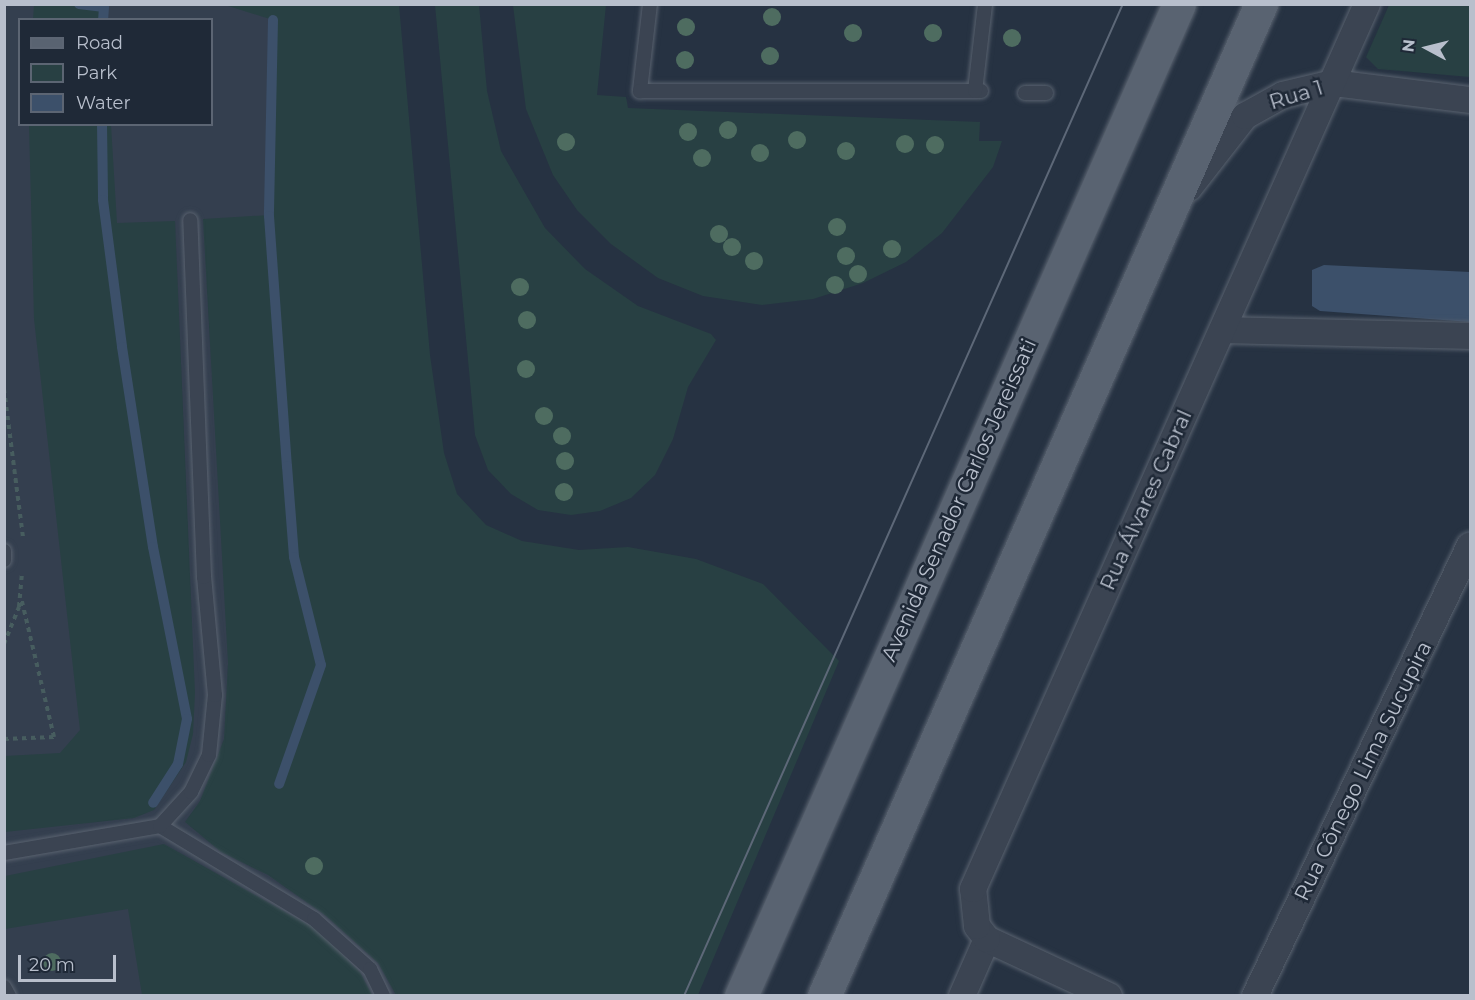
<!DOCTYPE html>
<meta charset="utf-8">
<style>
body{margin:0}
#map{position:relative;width:1475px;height:1000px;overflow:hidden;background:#263242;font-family:Montserrat,sans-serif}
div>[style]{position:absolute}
.airport>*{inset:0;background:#343f4f}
.green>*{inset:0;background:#284043}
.water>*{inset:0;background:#3c506a}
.stream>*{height:10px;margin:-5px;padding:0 5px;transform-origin:5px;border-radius:5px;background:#3c506a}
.path>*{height:4px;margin-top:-2px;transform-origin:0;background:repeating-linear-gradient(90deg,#475d5f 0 4.5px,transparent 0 9px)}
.roads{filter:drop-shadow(0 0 2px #59626f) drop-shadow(0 0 2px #59626f)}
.service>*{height:14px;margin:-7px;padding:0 7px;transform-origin:7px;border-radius:7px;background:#3b4452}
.minor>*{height:26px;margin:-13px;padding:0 13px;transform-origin:13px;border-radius:13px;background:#3b4452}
.primary>*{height:33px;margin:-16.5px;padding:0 16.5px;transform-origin:16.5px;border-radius:16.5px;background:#596371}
.tram>*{height:1.5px;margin:-0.75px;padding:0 0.75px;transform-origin:0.75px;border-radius:0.75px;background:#5d6878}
.trees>*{width:18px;height:18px;margin:-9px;border-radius:50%;background:#4e6c60}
span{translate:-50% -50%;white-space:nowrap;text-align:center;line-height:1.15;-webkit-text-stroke:5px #1f2937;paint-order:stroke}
.street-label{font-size:21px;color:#b8bfcc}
.frame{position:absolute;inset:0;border:6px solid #b8bfcc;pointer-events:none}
.legend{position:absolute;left:18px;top:18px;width:195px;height:108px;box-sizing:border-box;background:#1f2937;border:2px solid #5c6573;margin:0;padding:8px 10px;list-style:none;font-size:18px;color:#b8bfcc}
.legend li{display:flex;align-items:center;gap:12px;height:30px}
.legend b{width:30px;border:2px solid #5c6573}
.north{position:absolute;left:1397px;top:18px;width:60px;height:60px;-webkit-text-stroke:4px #1f2937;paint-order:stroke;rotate:277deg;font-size:16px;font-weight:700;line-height:24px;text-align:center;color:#b8bfcc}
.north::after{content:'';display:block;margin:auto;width:21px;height:27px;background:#b8bfcc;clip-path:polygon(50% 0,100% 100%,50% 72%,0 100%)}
.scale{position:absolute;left:18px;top:955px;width:98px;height:27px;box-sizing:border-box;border:3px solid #b8bfcc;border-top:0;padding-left:8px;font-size:18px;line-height:21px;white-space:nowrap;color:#b8bfcc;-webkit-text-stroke:4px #1f2937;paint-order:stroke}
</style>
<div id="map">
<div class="airport">
<div style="clip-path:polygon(evenodd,5px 5px,333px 5px,503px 995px,5px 996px,5px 5px,20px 20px,212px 20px,212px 124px,20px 124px,20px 20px)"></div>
</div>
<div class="green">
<div style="clip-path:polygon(34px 5px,34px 4px,115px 5px,104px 7px,105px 19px,33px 20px)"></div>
<div style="clip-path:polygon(225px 5px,399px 5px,430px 355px,444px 453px,457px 494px,486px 525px,522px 541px,579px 550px,628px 547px,696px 559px,763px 584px,839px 661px,698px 995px,396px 995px,378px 963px,326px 916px,268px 875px,221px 852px,185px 822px,200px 801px,224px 739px,228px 663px,203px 219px,269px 215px,273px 20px)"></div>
<div style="clip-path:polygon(435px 5px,479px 5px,487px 91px,501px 151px,545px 228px,585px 269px,638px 306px,711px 334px,716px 340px,688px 387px,673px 439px,655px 475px,631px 498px,600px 511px,571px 515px,538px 510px,511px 494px,488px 470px,475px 435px)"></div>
<div style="clip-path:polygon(513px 5px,606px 5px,597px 95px,626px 97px,628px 108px,980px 122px,979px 141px,1002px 141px,993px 167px,942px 233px,906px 262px,863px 283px,813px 299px,762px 305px,703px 296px,658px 278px,611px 244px,577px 210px,553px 175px,526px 109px)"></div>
<div style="clip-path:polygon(1389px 5px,1470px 5px,1470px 77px,1378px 69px,1366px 57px)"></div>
<div style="clip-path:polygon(29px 125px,111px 125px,117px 223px,175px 221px,195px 693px,193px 734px,186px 762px,154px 810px,134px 818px,5px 832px,5px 756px,60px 753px,80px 730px,34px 319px)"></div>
<div style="clip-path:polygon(164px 844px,318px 930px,360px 972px,372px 995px,142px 995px,128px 909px,5px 929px,5px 876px)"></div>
</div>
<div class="water">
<div style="clip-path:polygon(1324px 265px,1470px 272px,1470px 322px,1320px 311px,1312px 306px,1312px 270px)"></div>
</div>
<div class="stream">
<div style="left:79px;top:4px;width:25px;rotate:7deg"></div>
<div style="left:104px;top:7px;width:13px;rotate:94deg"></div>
<div style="left:273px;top:20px;width:196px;rotate:91.2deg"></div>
<div style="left:269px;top:216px;width:251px;rotate:85.9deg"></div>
<div style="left:287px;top:466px;width:91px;rotate:85.6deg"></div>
<div style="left:294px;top:557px;width:111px;rotate:76deg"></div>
<div style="left:321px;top:665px;width:126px;rotate:109.4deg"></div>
<div style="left:102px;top:124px;width:76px;rotate:89.2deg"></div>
<div style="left:103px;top:200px;width:148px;rotate:82.6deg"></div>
<div style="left:122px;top:347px;width:202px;rotate:81.2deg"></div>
<div style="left:153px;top:547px;width:175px;rotate:78.8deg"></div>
<div style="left:187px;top:719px;width:46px;rotate:101.3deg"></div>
<div style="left:178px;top:764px;width:46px;rotate:122.7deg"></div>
</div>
<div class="path">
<div style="left:4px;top:389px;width:149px;rotate:82.7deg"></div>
<div style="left:4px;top:644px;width:40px;rotate:-68deg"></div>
<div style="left:19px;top:607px;width:33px;rotate:-85deg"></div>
<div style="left:4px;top:739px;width:50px;rotate:-2.3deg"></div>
<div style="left:54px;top:737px;width:144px;rotate:-103.3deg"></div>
</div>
<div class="roads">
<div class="service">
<div style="left:650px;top:4px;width:88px;rotate:96.6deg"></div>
<div style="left:640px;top:91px;width:341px"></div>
<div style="left:975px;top:91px;width:88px;rotate:-83.4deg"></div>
<div style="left:1025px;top:93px;width:21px"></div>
<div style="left:4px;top:551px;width:9px;rotate:90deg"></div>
<div style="left:160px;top:826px;width:180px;rotate:31.1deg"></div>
<div style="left:314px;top:919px;width:75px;rotate:41.8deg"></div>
<div style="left:370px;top:969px;width:30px;rotate:64deg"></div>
<div style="left:4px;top:853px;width:158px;rotate:-9.8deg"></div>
<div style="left:160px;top:826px;width:46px;rotate:-47.6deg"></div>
<div style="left:191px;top:792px;width:41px;rotate:-64.1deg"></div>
<div style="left:209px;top:755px;width:60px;rotate:-84.3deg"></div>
<div style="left:215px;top:695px;width:119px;rotate:-95.3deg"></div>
<div style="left:204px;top:577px;width:357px;rotate:-92.2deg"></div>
<div style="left:4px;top:987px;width:10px;rotate:61deg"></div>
</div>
<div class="minor">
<div style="left:1189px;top:188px;width:91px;rotate:-52.1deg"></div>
<div style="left:1245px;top:116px;width:43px;rotate:-28.9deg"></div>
<div style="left:1283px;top:95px;width:51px;rotate:-13.5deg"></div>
<div style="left:1333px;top:83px;width:138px;rotate:7.1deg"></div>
<div style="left:1223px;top:330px;width:247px;rotate:1.4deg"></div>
<div style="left:962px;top:996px;width:62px;rotate:-66.3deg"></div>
<div style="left:1109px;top:996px;width:135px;rotate:-155deg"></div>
<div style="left:987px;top:939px;width:16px;rotate:-128deg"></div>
<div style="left:977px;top:926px;width:37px;rotate:-96deg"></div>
<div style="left:973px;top:889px;width:969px;rotate:-66deg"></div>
<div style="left:1255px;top:996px;width:499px;rotate:-64.5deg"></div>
</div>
<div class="primary">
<div style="left:741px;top:996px;width:1084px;rotate:-66.18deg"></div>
<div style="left:824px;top:996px;width:1084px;rotate:-66.23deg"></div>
</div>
</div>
<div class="tram">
<div style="left:684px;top:996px;width:1085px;rotate:-66.13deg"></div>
</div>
<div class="trees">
<div style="left:772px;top:17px"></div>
<div style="left:686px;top:27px"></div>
<div style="left:853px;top:33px"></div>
<div style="left:933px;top:33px"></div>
<div style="left:1012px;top:38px"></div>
<div style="left:770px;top:56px"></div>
<div style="left:685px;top:60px"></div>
<div style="left:728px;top:130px"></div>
<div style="left:688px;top:132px"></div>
<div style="left:797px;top:140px"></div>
<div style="left:566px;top:142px"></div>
<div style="left:905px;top:144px"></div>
<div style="left:935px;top:145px"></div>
<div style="left:846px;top:151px"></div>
<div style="left:760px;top:153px"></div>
<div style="left:702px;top:158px"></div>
<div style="left:837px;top:227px"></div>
<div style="left:719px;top:234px"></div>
<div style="left:732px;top:247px"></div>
<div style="left:892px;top:249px"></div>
<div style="left:846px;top:256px"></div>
<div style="left:754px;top:261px"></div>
<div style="left:858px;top:274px"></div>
<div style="left:835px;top:285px"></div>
<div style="left:520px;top:287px"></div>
<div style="left:527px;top:320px"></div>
<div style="left:526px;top:369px"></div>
<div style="left:544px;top:416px"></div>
<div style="left:562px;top:436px"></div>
<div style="left:565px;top:461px"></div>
<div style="left:564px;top:492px"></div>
<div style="left:314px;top:866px"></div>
<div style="left:52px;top:962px"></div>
</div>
<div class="street-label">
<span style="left:1296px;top:95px;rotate:-17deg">Rua 1</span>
<span style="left:959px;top:500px;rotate:-66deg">Avenida Senador Carlos Jereissati</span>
<span style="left:1146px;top:500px;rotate:-66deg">Rua Álvares Cabral</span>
<span style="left:1363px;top:771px;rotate:-64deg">Rua Cônego Lima Sucupira</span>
</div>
<div class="frame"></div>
<ul class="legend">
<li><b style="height:8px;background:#596371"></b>Road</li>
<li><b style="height:16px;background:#284043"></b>Park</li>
<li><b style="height:16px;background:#3c506a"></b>Water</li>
</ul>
<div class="north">N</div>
<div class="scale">20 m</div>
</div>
